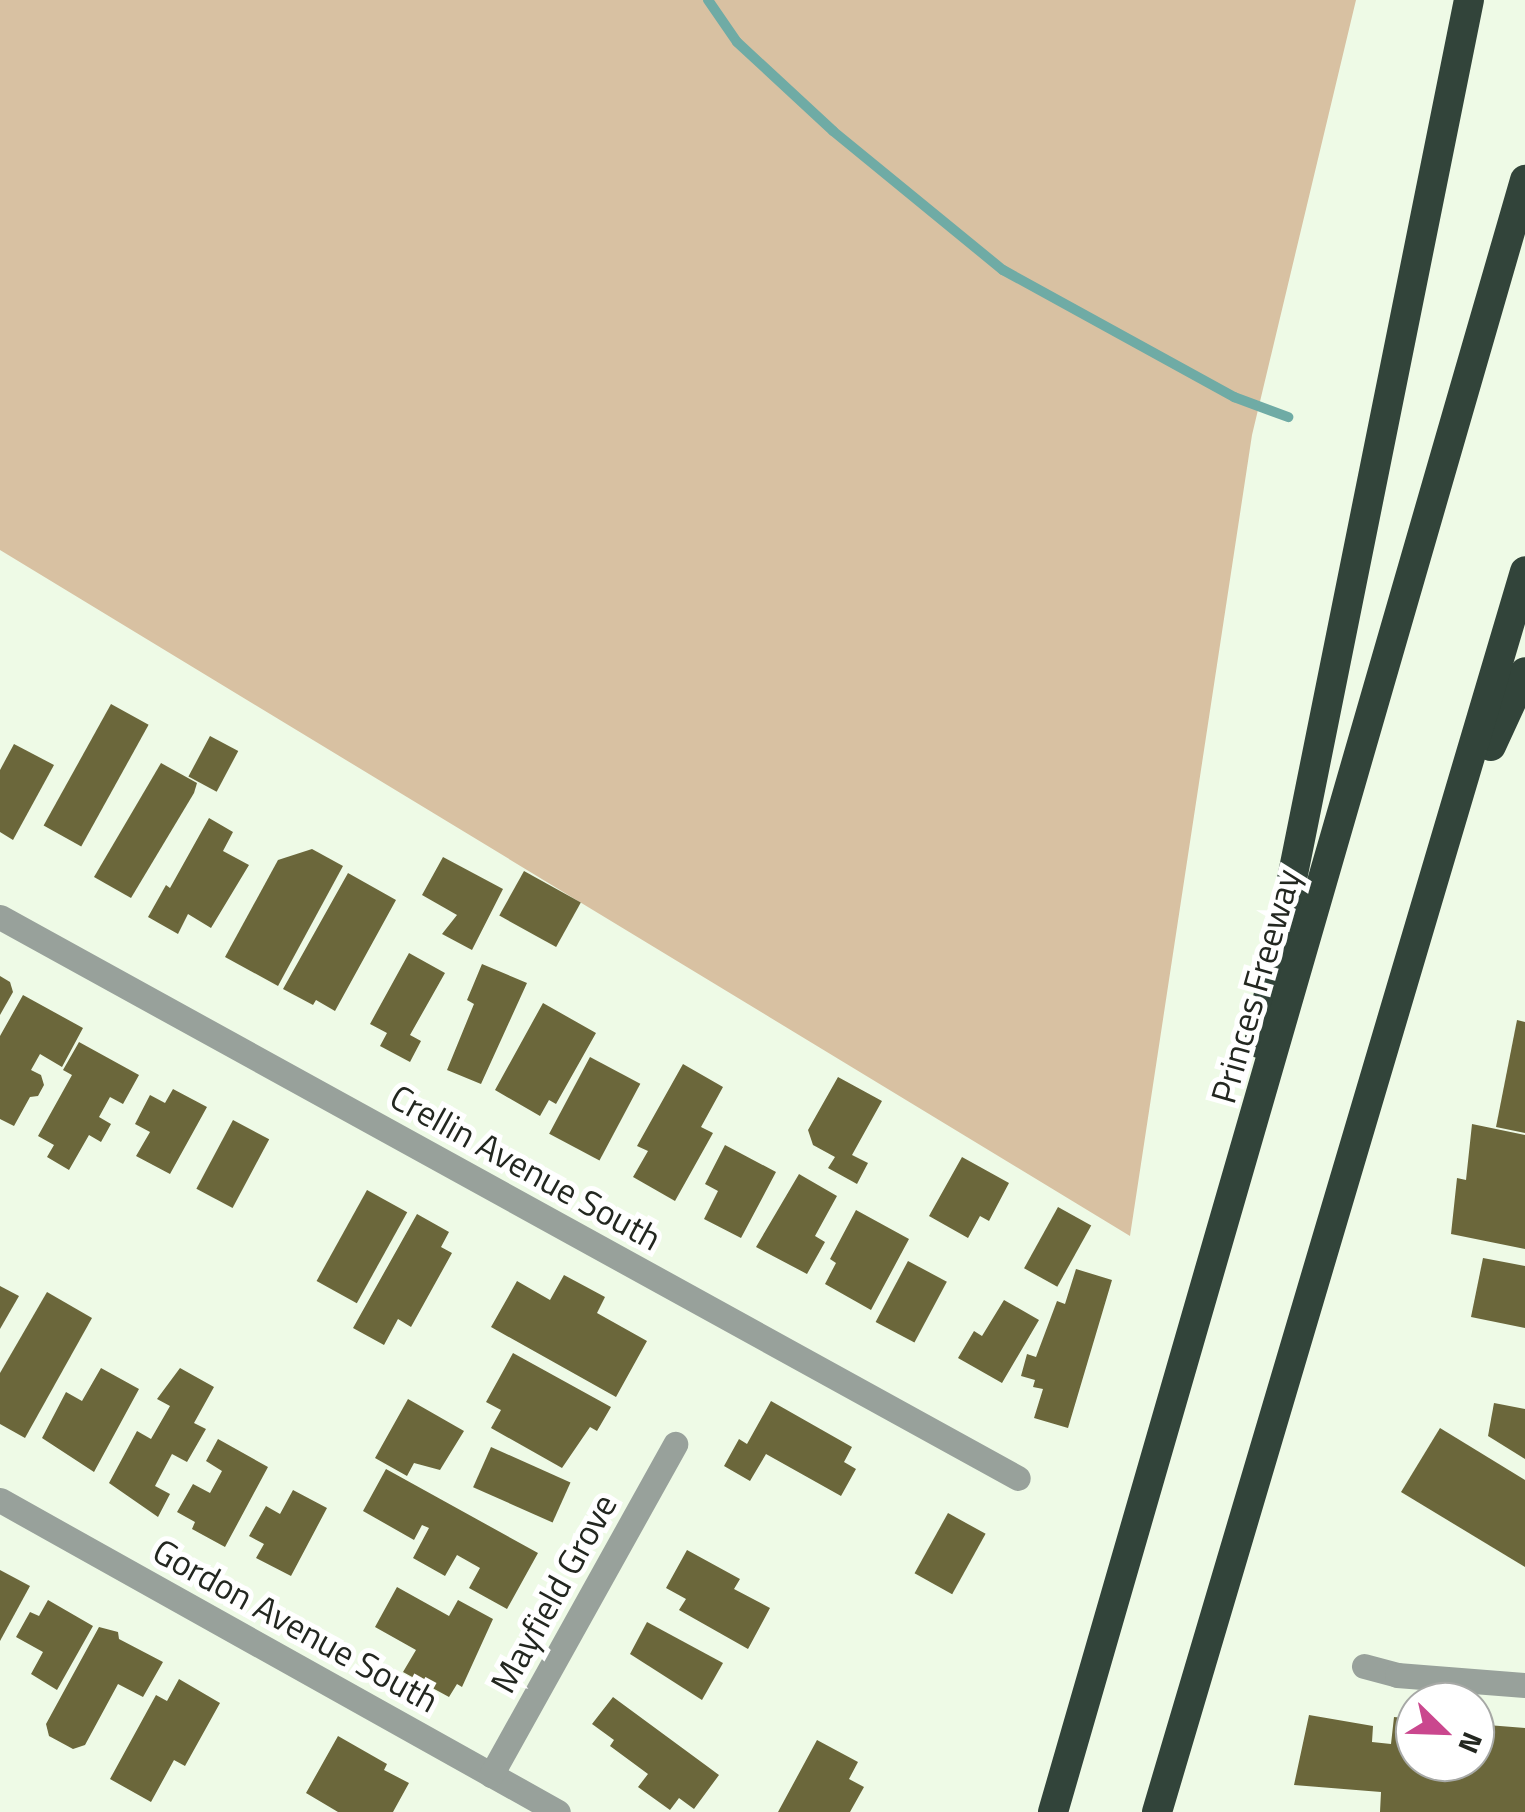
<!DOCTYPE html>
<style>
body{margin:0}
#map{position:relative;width:1525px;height:1812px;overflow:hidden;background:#eefae6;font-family:"Titillium Web",sans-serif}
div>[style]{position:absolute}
.green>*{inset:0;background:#d8c1a2}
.stream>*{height:10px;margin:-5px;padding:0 5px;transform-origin:5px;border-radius:5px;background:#6faba5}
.building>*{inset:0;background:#6b673b;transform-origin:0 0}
.minor>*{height:25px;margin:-12.5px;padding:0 12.5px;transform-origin:12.5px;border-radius:12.5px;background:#98a19b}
.motorway>*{height:30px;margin:-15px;padding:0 15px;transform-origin:15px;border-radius:15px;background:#32443a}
span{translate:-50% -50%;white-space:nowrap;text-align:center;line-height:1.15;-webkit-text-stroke:10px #fff;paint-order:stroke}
.street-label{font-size:35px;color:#232720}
.north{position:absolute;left:1395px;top:1682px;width:100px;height:100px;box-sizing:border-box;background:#fff;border:2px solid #a7a9a6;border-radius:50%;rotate:113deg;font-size:28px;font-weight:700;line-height:40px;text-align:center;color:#232720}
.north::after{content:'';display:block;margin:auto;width:35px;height:45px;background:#ca478e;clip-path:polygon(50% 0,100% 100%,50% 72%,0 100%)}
</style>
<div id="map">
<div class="green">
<div style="clip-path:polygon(0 0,1356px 0,1252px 435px,1130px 1236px,0 550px)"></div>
</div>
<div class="stream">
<div style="left:708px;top:0;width:51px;rotate:55.4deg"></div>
<div style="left:737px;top:42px;width:131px;rotate:42.8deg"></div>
<div style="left:833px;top:131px;width:220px;rotate:39.3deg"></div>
<div style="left:1003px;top:270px;width:264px;rotate:28.8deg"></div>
<div style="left:1234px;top:397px;width:58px;rotate:20.3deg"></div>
</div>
<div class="building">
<div style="left:111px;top:704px;width:43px;height:139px;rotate:29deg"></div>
<div style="left:210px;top:736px;width:32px;height:46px;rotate:28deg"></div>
<div style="clip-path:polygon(14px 744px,54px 765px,13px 840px,0 832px,0 770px)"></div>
<div style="clip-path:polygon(161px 763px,197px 783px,194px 793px,131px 898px,94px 877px)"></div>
<div style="clip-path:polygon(209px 818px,233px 832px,223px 851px,249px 865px,211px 928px,188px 914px,178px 934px,148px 917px,166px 885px,170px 888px)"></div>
<div style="clip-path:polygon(312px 849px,343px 866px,278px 986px,225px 957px,278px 860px)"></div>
<div style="clip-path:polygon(443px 857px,503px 889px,472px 950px,442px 934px,457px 915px,422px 895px)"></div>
<div style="left:524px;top:871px;width:65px;height:51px;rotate:29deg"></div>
<div style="clip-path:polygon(348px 873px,396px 900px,335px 1011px,316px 1000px,313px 1005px,283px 989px)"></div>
<div style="clip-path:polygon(409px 953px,445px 973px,410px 1035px,421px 1041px,410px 1062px,380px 1046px,387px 1033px,370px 1024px)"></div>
<div style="clip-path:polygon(482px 964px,527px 983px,481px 1084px,447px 1070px,474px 1004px,467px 1000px)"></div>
<div style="clip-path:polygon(0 976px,10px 982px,13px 992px,0 1015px)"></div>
<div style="clip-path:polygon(23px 995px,83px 1028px,62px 1067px,40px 1054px,31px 1070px,41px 1075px,44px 1085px,38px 1096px,30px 1097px,14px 1126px,0 1119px,0 1036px)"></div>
<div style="clip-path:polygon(543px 1003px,596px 1033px,556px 1104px,549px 1100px,540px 1116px,495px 1090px)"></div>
<div style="clip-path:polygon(1517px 1020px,1525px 1022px,1525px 1133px,1496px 1127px)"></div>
<div style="clip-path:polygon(79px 1042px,139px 1075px,123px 1104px,110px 1097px,99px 1117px,111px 1124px,101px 1142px,89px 1135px,69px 1170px,47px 1157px,54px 1145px,38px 1136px,72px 1075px,63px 1070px)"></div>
<div style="left:590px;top:1057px;width:57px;height:87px;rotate:28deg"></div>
<div style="clip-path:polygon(683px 1064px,723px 1087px,701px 1127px,713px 1133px,675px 1201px,633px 1177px,648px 1151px,637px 1146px)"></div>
<div style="clip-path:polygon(838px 1077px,882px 1101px,852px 1155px,868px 1163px,857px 1184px,828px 1168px,835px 1157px,813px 1145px,808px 1130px)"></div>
<div style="clip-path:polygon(173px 1089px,207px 1107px,170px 1174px,136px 1156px,150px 1132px,135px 1124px,150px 1095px,165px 1103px)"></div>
<div style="left:233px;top:1120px;width:41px;height:78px;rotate:28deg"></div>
<div style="clip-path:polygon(1472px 1124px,1525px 1135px,1525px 1249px,1451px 1234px,1457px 1178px,1466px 1180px)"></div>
<div style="clip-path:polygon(725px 1145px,776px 1172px,741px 1238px,704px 1219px,718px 1191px,705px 1184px)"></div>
<div style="clip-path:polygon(962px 1157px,1009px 1183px,989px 1221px,980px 1216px,968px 1238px,929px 1216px)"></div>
<div style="clip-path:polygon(799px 1174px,837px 1196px,815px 1236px,825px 1242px,807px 1274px,756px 1247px)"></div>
<div style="left:367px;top:1190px;width:46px;height:104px;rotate:29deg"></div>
<div style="left:1058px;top:1207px;width:38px;height:70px;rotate:29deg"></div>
<div style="clip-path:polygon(856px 1210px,909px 1239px,871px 1310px,825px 1284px,836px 1263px,830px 1259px)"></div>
<div style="clip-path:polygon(417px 1214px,449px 1232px,441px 1247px,452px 1253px,411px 1327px,398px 1319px,384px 1345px,353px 1328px)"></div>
<div style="clip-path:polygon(1483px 1258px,1525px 1266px,1525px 1328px,1471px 1317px)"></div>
<div style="left:908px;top:1261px;width:44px;height:69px;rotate:28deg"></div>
<div style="clip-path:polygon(1076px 1269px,1112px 1280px,1068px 1428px,1034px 1418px,1043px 1389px,1033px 1387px,1035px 1380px,1021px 1376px,1027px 1354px,1036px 1357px,1057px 1301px,1065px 1304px)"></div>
<div style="clip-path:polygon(564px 1275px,605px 1297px,597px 1313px,647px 1341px,616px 1397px,491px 1327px,517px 1281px,550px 1300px)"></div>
<div style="clip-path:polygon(0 1286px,19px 1296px,0 1329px)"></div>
<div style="clip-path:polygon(47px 1292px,92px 1318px,25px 1438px,0 1424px,0 1373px)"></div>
<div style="clip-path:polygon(1004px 1300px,1039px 1320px,1002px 1383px,958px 1358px,974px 1331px,982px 1336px)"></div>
<div style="clip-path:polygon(513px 1353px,611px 1407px,597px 1431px,590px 1427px,562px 1468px,491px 1428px,501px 1410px,486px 1402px)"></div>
<div style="clip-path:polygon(101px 1368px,139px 1389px,94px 1472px,42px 1438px,66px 1392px,82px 1401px)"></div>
<div style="clip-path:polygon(180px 1368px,214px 1387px,194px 1423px,206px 1429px,187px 1462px,172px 1454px,155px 1486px,170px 1494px,158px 1517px,109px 1483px,137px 1431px,151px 1439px,170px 1406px,157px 1399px)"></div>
<div style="clip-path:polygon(408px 1399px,464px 1431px,440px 1470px,414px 1463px,407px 1476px,375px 1458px)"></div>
<div style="clip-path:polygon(771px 1401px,852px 1447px,844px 1462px,856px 1469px,841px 1496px,766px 1454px,750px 1481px,724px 1466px,739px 1439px,747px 1444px)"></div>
<div style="clip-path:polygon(1494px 1403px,1525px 1409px,1525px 1459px,1488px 1436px)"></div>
<div style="clip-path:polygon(1440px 1428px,1525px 1480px,1525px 1567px,1401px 1492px)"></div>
<div style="clip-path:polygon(218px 1439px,268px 1467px,225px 1547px,192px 1529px,195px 1522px,177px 1512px,193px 1484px,210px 1493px,222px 1471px,206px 1461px)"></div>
<div style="left:491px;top:1447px;width:87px;height:44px;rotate:24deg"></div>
<div style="clip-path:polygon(386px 1469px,538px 1553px,507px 1609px,469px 1588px,480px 1568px,457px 1555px,445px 1576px,413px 1558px,429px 1528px,422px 1525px,414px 1540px,363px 1511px)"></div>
<div style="clip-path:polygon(293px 1490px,327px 1508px,291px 1576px,256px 1558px,264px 1544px,249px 1536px,266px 1506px,280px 1514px)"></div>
<div style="left:948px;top:1513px;width:43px;height:69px;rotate:29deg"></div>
<div style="clip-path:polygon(687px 1550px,740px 1579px,734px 1589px,770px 1608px,748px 1649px,679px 1610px,686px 1599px,666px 1588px)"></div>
<div style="clip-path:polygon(0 1570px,30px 1586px,0 1641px)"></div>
<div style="clip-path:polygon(397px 1587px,449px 1616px,458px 1600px,493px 1619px,462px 1687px,457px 1684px,449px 1697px,403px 1672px,416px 1650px,375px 1627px)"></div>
<div style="clip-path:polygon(48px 1600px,93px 1626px,57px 1690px,31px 1674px,43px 1652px,16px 1637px,30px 1612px,39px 1616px)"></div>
<div style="clip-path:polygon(647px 1622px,723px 1663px,702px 1700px,630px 1654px)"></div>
<div style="clip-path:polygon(99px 1627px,118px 1632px,119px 1639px,163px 1662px,143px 1697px,118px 1684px,85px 1745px,73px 1749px,49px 1736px,46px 1724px)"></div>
<div style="clip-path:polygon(179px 1679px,220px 1703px,185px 1766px,174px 1760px,151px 1802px,110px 1779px,156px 1695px,167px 1701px)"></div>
<div style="clip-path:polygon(613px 1697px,719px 1775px,694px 1809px,679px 1798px,670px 1810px,638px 1787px,648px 1774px,610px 1746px,614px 1740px,592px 1724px)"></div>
<div style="clip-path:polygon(1309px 1715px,1373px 1726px,1372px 1742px,1391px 1744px,1394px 1717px,1415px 1719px,1415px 1762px,1475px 1762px,1475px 1724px,1525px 1728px,1525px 1812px,1380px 1812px,1381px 1792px,1294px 1785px)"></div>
<div style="clip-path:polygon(338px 1736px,387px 1764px,384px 1770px,409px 1783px,393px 1812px,338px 1812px,306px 1793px)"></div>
<div style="clip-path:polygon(817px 1740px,858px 1762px,849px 1779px,864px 1787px,850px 1812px,778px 1812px)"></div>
</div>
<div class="minor">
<div style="left:0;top:917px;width:1162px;rotate:28.86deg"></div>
<div style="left:0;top:1500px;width:639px;rotate:29.21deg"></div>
<div style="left:1364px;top:1666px;width:34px;rotate:15deg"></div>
<div style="left:1397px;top:1675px;width:128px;rotate:4.5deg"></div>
<div style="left:491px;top:1775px;width:379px;rotate:-60.9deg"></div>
</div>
<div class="motorway">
<div style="left:1491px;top:746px;width:81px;rotate:-65.3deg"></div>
<div style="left:1259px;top:1043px;width:1064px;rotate:-78.62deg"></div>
<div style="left:1053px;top:1812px;width:1699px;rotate:-73.87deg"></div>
<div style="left:1157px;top:1812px;width:1294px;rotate:-73.48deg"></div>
</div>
<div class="street-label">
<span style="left:1255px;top:986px;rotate:-74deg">Princes Freeway</span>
<span style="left:526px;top:1167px;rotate:29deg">Crellin Avenue South</span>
<span style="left:553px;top:1593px;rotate:-61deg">Mayfield Grove</span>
<span style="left:296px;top:1625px;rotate:29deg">Gordon Avenue South</span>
</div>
<div class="north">N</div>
</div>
